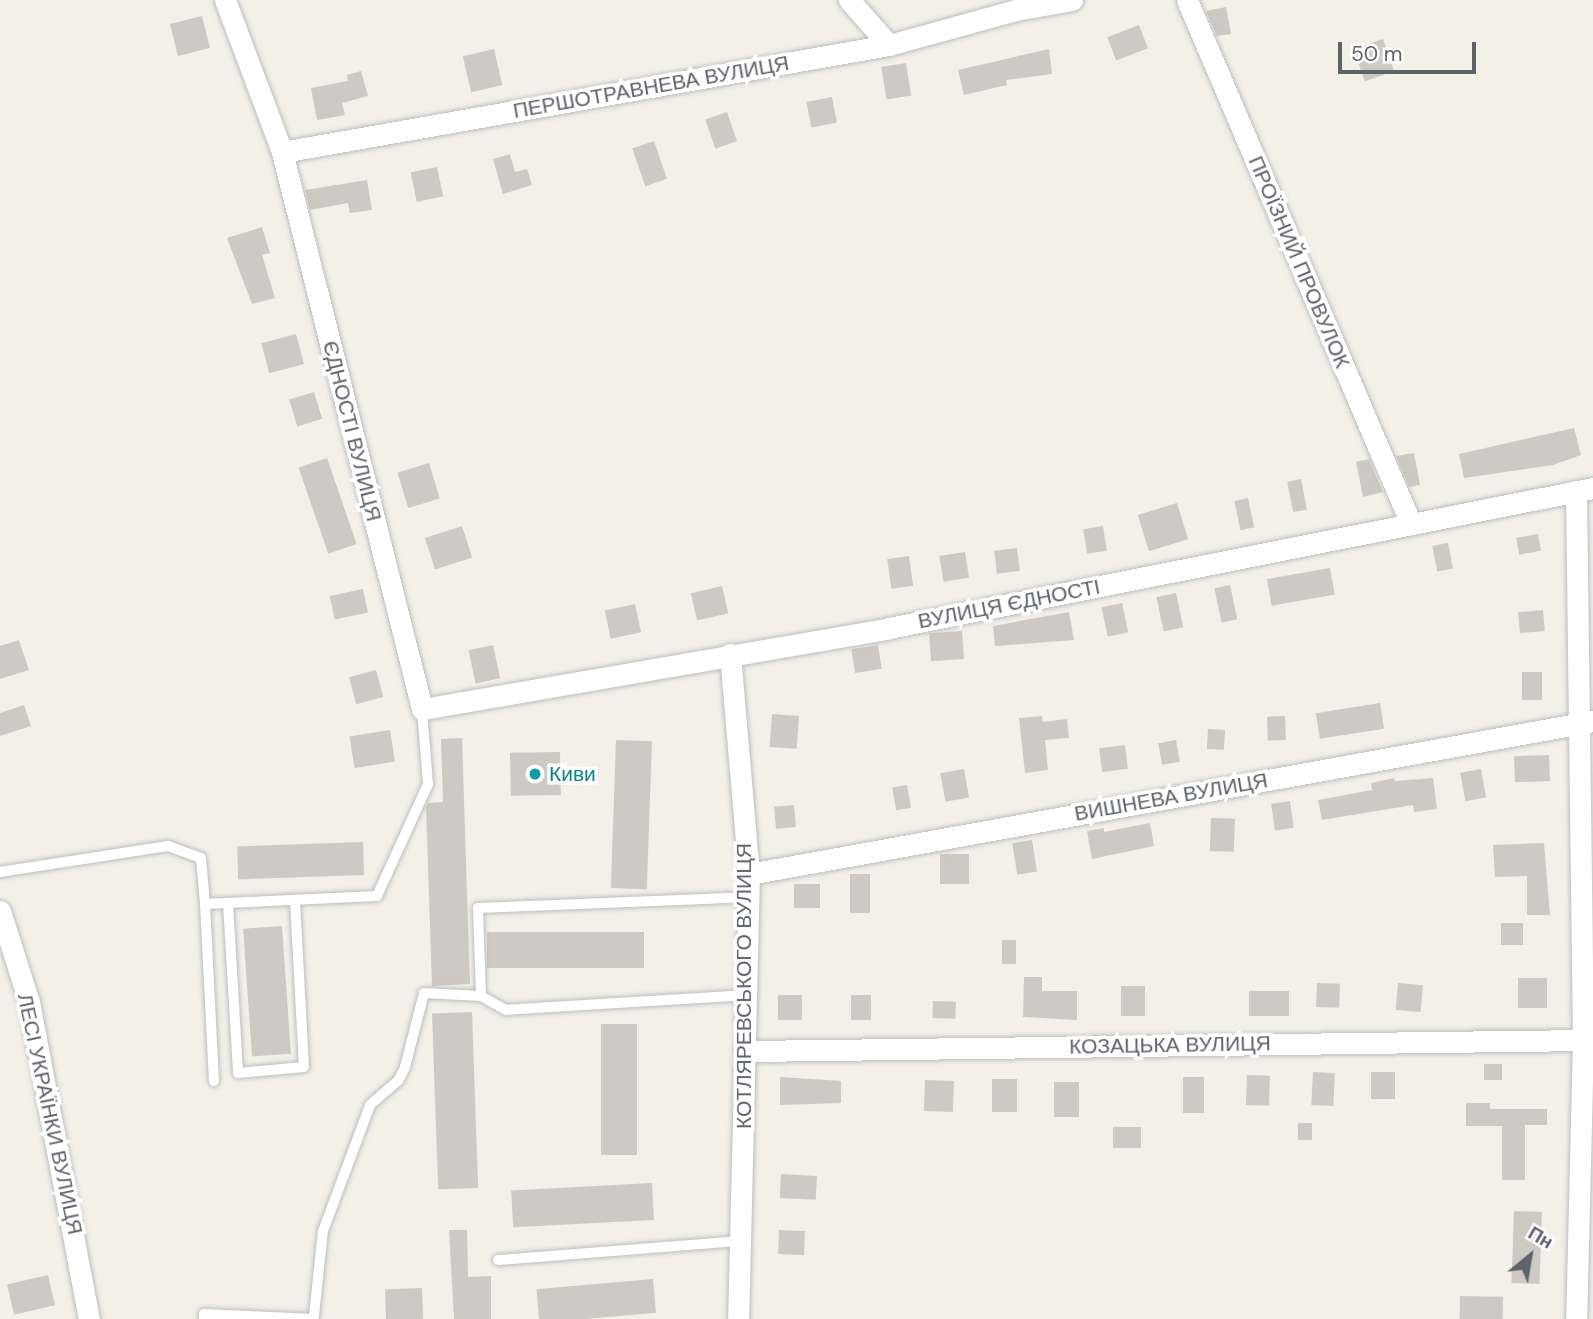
<!DOCTYPE html>
<meta charset="utf-8">
<style>
body{margin:0}
#map{position:relative;width:1593px;height:1319px;overflow:hidden;background:#f2f0e7;font-family:"DM Sans",sans-serif}
div>[style]{position:absolute}
.building>*{inset:0;background:#cdcac4;transform-origin:0 0}
.roads{filter:drop-shadow(0 0 2px #bbbec3) drop-shadow(0 0 2px #bbbec3)}
.lane>*{height:10px;margin:-5px;padding:0 5px;transform-origin:5px;border-radius:5px;background:#fff}
.street>*{height:21px;margin:-10.5px;padding:0 10.5px;transform-origin:10.5px;border-radius:10.5px;background:#fff}
.dots>*{width:19px;height:19px;translate:-50% -50%;box-sizing:border-box;border:4px solid #fff;border-radius:50%}
span{translate:-50% -50%;white-space:nowrap;text-align:center;line-height:1.15;-webkit-text-stroke:7px #fff;paint-order:stroke}
.street-label{font-size:21px;color:#5e6269}
.culture-label{font-size:21px;color:#0d838f}
.left{translate:0 -50%;text-align:left}
.north{position:absolute;left:1495px;top:1221px;width:70px;height:70px;-webkit-text-stroke:5px #fff;paint-order:stroke;rotate:30deg;font-size:19px;font-weight:700;line-height:28px;text-align:center;color:#5e6269}
.north::after{content:'';display:block;margin:auto;width:24px;height:32px;background:#5e6269;clip-path:polygon(50% 0,100% 100%,50% 72%,0 100%)}
.scale{position:absolute;left:1338px;top:42px;width:138px;height:32px;box-sizing:border-box;border:4px solid #5e6269;border-top:0;padding-left:9px;font-size:21px;line-height:24px;white-space:nowrap;color:#5e6269;-webkit-text-stroke:5px #fff;paint-order:stroke}
</style>
<div id="map">
<div class="building">
<div style="clip-path:polygon(1226px 7px,1231px 34px,1217px 36px,1206px 11px)"></div>
<div style="left:202px;top:16px;width:33px;height:33px;rotate:76deg"></div>
<div style="left:1139px;top:25px;width:25px;height:34px;rotate:69deg"></div>
<div style="left:1383px;top:39px;width:34px;height:31px;rotate:71deg"></div>
<div style="left:494px;top:49px;width:37px;height:32px;rotate:77deg"></div>
<div style="clip-path:polygon(1049px 49px,1052px 74px,1006px 80px,1007px 85px,964px 95px,958px 70px)"></div>
<div style="left:906px;top:63px;width:33px;height:25px;rotate:81deg"></div>
<div style="clip-path:polygon(361px 71px,368px 96px,342px 103px,345px 115px,317px 120px,311px 88px,348px 81px,347px 75px)"></div>
<div style="left:832px;top:97px;width:26px;height:26px;rotate:79deg"></div>
<div style="left:727px;top:112px;width:31px;height:23px;rotate:71deg"></div>
<div style="left:654px;top:141px;width:40px;height:23px;rotate:71deg"></div>
<div style="clip-path:polygon(510px 154px,515px 172px,527px 169px,532px 185px,503px 194px,493px 159px)"></div>
<div style="left:437px;top:167px;width:30px;height:27px;rotate:78deg"></div>
<div style="clip-path:polygon(367px 180px,372px 210px,350px 213px,348px 203px,310px 210px,305px 190px)"></div>
<div style="clip-path:polygon(262px 227px,270px 253px,262px 255px,275px 298px,252px 304px,227px 238px)"></div>
<div style="left:296px;top:334px;width:31px;height:36px;rotate:75deg"></div>
<div style="left:314px;top:392px;width:28px;height:26px;rotate:73deg"></div>
<div style="clip-path:polygon(1574px 428px,1581px 455px,1553px 465px,1464px 478px,1459px 454px)"></div>
<div style="clip-path:polygon(1414px 453px,1420px 485px,1409px 487px,1396px 456px)"></div>
<div style="left:327px;top:458px;width:91px;height:30px;rotate:71deg"></div>
<div style="clip-path:polygon(1369px 459px,1383px 492px,1363px 497px,1356px 462px)"></div>
<div style="left:429px;top:463px;width:37px;height:33px;rotate:73deg"></div>
<div style="left:1301px;top:479px;width:31px;height:14px;rotate:79deg"></div>
<div style="left:1248px;top:498px;width:30px;height:14px;rotate:78deg"></div>
<div style="left:1177px;top:503px;width:38px;height:41px;rotate:73deg"></div>
<div style="left:462px;top:526px;width:33px;height:39px;rotate:72deg"></div>
<div style="left:1103px;top:526px;width:25px;height:20px;rotate:81deg"></div>
<div style="left:1538px;top:534px;width:17px;height:22px;rotate:80deg"></div>
<div style="left:1448px;top:543px;width:26px;height:16px;rotate:79deg"></div>
<div style="left:1017px;top:548px;width:23px;height:23px;rotate:83deg"></div>
<div style="left:965px;top:552px;width:26px;height:26px;rotate:81deg"></div>
<div style="left:909px;top:556px;width:30px;height:22px;rotate:82deg"></div>
<div style="left:1330px;top:568px;width:27px;height:64px;rotate:80deg"></div>
<div style="left:1230px;top:585px;width:35px;height:16px;rotate:78deg"></div>
<div style="left:722px;top:586px;width:28px;height:32px;rotate:77deg"></div>
<div style="left:363px;top:589px;width:24px;height:34px;rotate:78deg"></div>
<div style="left:1176px;top:593px;width:35px;height:20px;rotate:78deg"></div>
<div style="left:1122px;top:603px;width:30px;height:21px;rotate:78deg"></div>
<div style="left:635px;top:604px;width:29px;height:31px;rotate:78deg"></div>
<div style="left:1543px;top:610px;width:21px;height:25px;rotate:85deg"></div>
<div style="clip-path:polygon(1069px 612px,1074px 640px,995px 646px,993px 626px)"></div>
<div style="left:962px;top:631px;width:28px;height:33px;rotate:86deg"></div>
<div style="clip-path:polygon(19px 640px,29px 670px,0 679px,0 646px)"></div>
<div style="left:493px;top:645px;width:34px;height:25px;rotate:78deg"></div>
<div style="left:878px;top:645px;width:24px;height:27px;rotate:81deg"></div>
<div style="left:376px;top:670px;width:28px;height:28px;rotate:75deg"></div>
<div style="left:1522px;top:672px;width:20px;height:28px"></div>
<div style="left:1380px;top:703px;width:26px;height:65px;rotate:81deg"></div>
<div style="clip-path:polygon(24px 705px,31px 726px,0 736px,0 713px)"></div>
<div style="left:772px;top:714px;width:27px;height:33px;rotate:4deg"></div>
<div style="clip-path:polygon(1042px 716px,1043px 722px,1067px 719px,1069px 738px,1045px 740px,1048px 770px,1025px 773px,1019px 718px)"></div>
<div style="left:1285px;top:716px;width:24px;height:18px;rotate:88deg"></div>
<div style="left:1208px;top:729px;width:17px;height:20px;rotate:3deg"></div>
<div style="left:390px;top:730px;width:32px;height:41px;rotate:81deg"></div>
<div style="clip-path:polygon(462px 738px,470px 984px,432px 986px,426px 807px,428px 803px,443px 802px,441px 739px)"></div>
<div style="left:616px;top:740px;width:36px;height:148px;rotate:2deg"></div>
<div style="left:1176px;top:740px;width:22px;height:18px;rotate:80deg"></div>
<div style="left:1125px;top:745px;width:24px;height:26px;rotate:83deg"></div>
<div style="left:560px;top:752px;width:43px;height:50px;rotate:89deg"></div>
<div style="left:1549px;top:755px;width:26px;height:35px;rotate:88deg"></div>
<div style="left:964px;top:769px;width:29px;height:24px;rotate:80deg"></div>
<div style="left:1481px;top:769px;width:29px;height:21px;rotate:80deg"></div>
<div style="clip-path:polygon(1394px 778px,1395px 781px,1433px 778px,1437px 809px,1414px 812px,1413px 805px,1322px 820px,1318px 800px,1372px 790px,1371px 783px)"></div>
<div style="left:907px;top:785px;width:23px;height:15px;rotate:80deg"></div>
<div style="left:1290px;top:801px;width:27px;height:19px;rotate:82deg"></div>
<div style="left:794px;top:805px;width:22px;height:20px;rotate:85deg"></div>
<div style="left:1211px;top:818px;width:24px;height:33px;rotate:2deg"></div>
<div style="clip-path:polygon(1150px 823px,1154px 846px,1092px 859px,1087px 831px,1104px 828px,1104px 832px)"></div>
<div style="left:1032px;top:840px;width:32px;height:20px;rotate:81deg"></div>
<div style="left:363px;top:842px;width:33px;height:126px;rotate:88deg"></div>
<div style="clip-path:polygon(1544px 843px,1550px 915px,1527px 915px,1527px 876px,1495px 877px,1493px 845px)"></div>
<div style="left:940px;top:854px;width:29px;height:30px"></div>
<div style="left:850px;top:874px;width:20px;height:39px"></div>
<div style="left:794px;top:884px;width:26px;height:24px"></div>
<div style="left:1501px;top:923px;width:22px;height:22px"></div>
<div style="left:282px;top:926px;width:128px;height:39px;rotate:86deg"></div>
<div style="left:487px;top:932px;width:157px;height:36px"></div>
<div style="left:1002px;top:940px;width:14px;height:24px"></div>
<div style="clip-path:polygon(1024px 977px,1042px 977px,1042px 991px,1077px 991px,1077px 1020px,1023px 1017px)"></div>
<div style="left:1518px;top:978px;width:29px;height:30px"></div>
<div style="left:1317px;top:983px;width:23px;height:24px;rotate:2deg"></div>
<div style="left:1398px;top:983px;width:25px;height:27px;rotate:5deg"></div>
<div style="left:1121px;top:986px;width:24px;height:30px"></div>
<div style="left:1249px;top:991px;width:40px;height:25px"></div>
<div style="left:778px;top:995px;width:24px;height:25px"></div>
<div style="left:851px;top:995px;width:20px;height:25px"></div>
<div style="left:933px;top:1001px;width:23px;height:17px;rotate:2deg"></div>
<div style="left:472px;top:1012px;width:176px;height:40px;rotate:88deg"></div>
<div style="left:601px;top:1024px;width:36px;height:131px"></div>
<div style="left:1484px;top:1064px;width:18px;height:16px"></div>
<div style="left:1313px;top:1072px;width:22px;height:33px;rotate:3deg"></div>
<div style="left:1371px;top:1072px;width:24px;height:27px"></div>
<div style="left:1247px;top:1075px;width:23px;height:30px;rotate:2deg"></div>
<div style="clip-path:polygon(780px 1077px,841px 1081px,841px 1103px,780px 1105px)"></div>
<div style="left:1183px;top:1077px;width:21px;height:36px"></div>
<div style="left:992px;top:1079px;width:25px;height:33px"></div>
<div style="left:925px;top:1080px;width:29px;height:31px;rotate:2deg"></div>
<div style="left:1054px;top:1082px;width:25px;height:35px"></div>
<div style="clip-path:polygon(1466px 1103px,1490px 1103px,1490px 1109px,1547px 1109px,1547px 1125px,1525px 1125px,1525px 1180px,1502px 1180px,1502px 1126px,1466px 1126px)"></div>
<div style="left:1298px;top:1123px;width:14px;height:17px"></div>
<div style="left:1113px;top:1127px;width:28px;height:21px"></div>
<div style="left:781px;top:1174px;width:36px;height:24px;rotate:3deg"></div>
<div style="left:652px;top:1183px;width:37px;height:141px;rotate:87deg"></div>
<div style="left:1514px;top:1211px;width:28px;height:72px;rotate:2deg"></div>
<div style="clip-path:polygon(449px 1230px,467px 1230px,468px 1277px,491px 1276px,491px 1319px,454px 1319px)"></div>
<div style="left:779px;top:1230px;width:26px;height:24px;rotate:2deg"></div>
<div style="left:48px;top:1275px;width:31px;height:42px;rotate:77deg"></div>
<div style="left:653px;top:1279px;width:34px;height:117px;rotate:85deg"></div>
<div style="left:422px;top:1288px;width:31px;height:37px;rotate:88deg"></div>
<div style="left:1460px;top:1296px;width:43px;height:23px;rotate:1deg"></div>
</div>
<div class="roads">
<div class="lane">
<div style="left:0;top:872px;width:170px;rotate:-8.8deg"></div>
<div style="left:168px;top:846px;width:35px;rotate:20deg"></div>
<div style="left:201px;top:858px;width:46px;rotate:85deg"></div>
<div style="left:228px;top:903px;width:170px;rotate:86.6deg"></div>
<div style="left:238px;top:1073px;width:66px;rotate:-5.2deg"></div>
<div style="left:304px;top:1067px;width:167px;rotate:-93.1deg"></div>
<div style="left:748px;top:995px;width:242px;rotate:176.5deg"></div>
<div style="left:506px;top:1010px;width:29px;rotate:-151deg"></div>
<div style="left:481px;top:996px;width:88px;rotate:-92deg"></div>
<div style="left:478px;top:908px;width:271px;rotate:-2.3deg"></div>
<div style="left:214px;top:1081px;width:177px;rotate:-92.9deg"></div>
<div style="left:205px;top:904px;width:172px;rotate:-2.7deg"></div>
<div style="left:377px;top:896px;width:123px;rotate:-65.5deg"></div>
<div style="left:428px;top:784px;width:75px;rotate:-94.6deg"></div>
<div style="left:498px;top:1260px;width:242px;rotate:-4.5deg"></div>
<div style="left:314px;top:1316px;width:85px;rotate:-84deg"></div>
<div style="left:323px;top:1231px;width:134px;rotate:-69.5deg"></div>
<div style="left:370px;top:1105px;width:37px;rotate:-41deg"></div>
<div style="left:398px;top:1081px;width:16px;rotate:-63deg"></div>
<div style="left:405px;top:1067px;width:76px;rotate:-75.6deg"></div>
<div style="left:424px;top:993px;width:57px;rotate:3deg"></div>
<div style="left:204px;top:1319px;width:5px;rotate:-90deg"></div>
<div style="left:204px;top:1314px;width:110px;rotate:2.6deg"></div>
</div>
<div class="street">
<div style="left:225px;top:0;width:162px;rotate:69.4deg"></div>
<div style="left:282px;top:152px;width:574px;rotate:75.89deg"></div>
<div style="left:422px;top:709px;width:474px;rotate:-9.8deg"></div>
<div style="left:889px;top:628px;width:718px;rotate:-11.25deg"></div>
<div style="left:849px;top:0;width:60px;rotate:48.4deg"></div>
<div style="left:1187px;top:0;width:570px;rotate:66.85deg"></div>
<div style="left:282px;top:152px;width:616px;rotate:-10deg"></div>
<div style="left:889px;top:45px;width:132px;rotate:-15.4deg"></div>
<div style="left:1016px;top:10px;width:57px;rotate:-10.1deg"></div>
<div style="left:1576px;top:491px;width:549px;rotate:89.27deg"></div>
<div style="left:1583px;top:1040px;width:279px;rotate:91.4deg"></div>
<div style="left:730px;top:654px;width:221px;rotate:85.1deg"></div>
<div style="left:749px;top:874px;width:445px;rotate:91.4deg"></div>
<div style="left:749px;top:874px;width:858px;rotate:-10.27deg"></div>
<div style="left:0;top:911px;width:96px;rotate:72.3deg"></div>
<div style="left:29px;top:1002px;width:323px;rotate:79.3deg"></div>
<div style="left:748px;top:1051px;width:845px;rotate:-0.75deg"></div>
</div>
</div>
<div class="dots">
<div style="left:535px;top:774px;background:#0f9aa8"></div>
</div>
<div class="street-label">
<span style="left:651px;top:87px;rotate:-10deg">ПЕРШОТРАВНЕВА ВУЛИЦЯ</span>
<span style="left:1299px;top:262px;rotate:67deg">ПРОЇЗНИЙ ПРОВУЛОК</span>
<span style="left:352px;top:431px;rotate:76deg">ЄДНОСТІ ВУЛИЦЯ</span>
<span style="left:1009px;top:604px;rotate:-11deg">ВУЛИЦЯ ЄДНОСТІ</span>
<span style="left:1171px;top:797px;rotate:-10deg">ВИШНЕВА ВУЛИЦЯ</span>
<span style="left:744px;top:986px;rotate:-90deg">КОТЛЯРЕВСЬКОГО ВУЛИЦЯ</span>
<span style="left:1170px;top:1045px;rotate:-1deg">КОЗАЦЬКА ВУЛИЦЯ</span>
<span style="left:50px;top:1114px;rotate:78deg">ЛЕСІ УКРАЇНКИ ВУЛИЦЯ</span>
</div>
<div class="culture-label">
<span class="left" style="left:549px;top:774px">Киви</span>
</div>
<div class="north">Пн</div>
<div class="scale">50 m</div>
</div>
